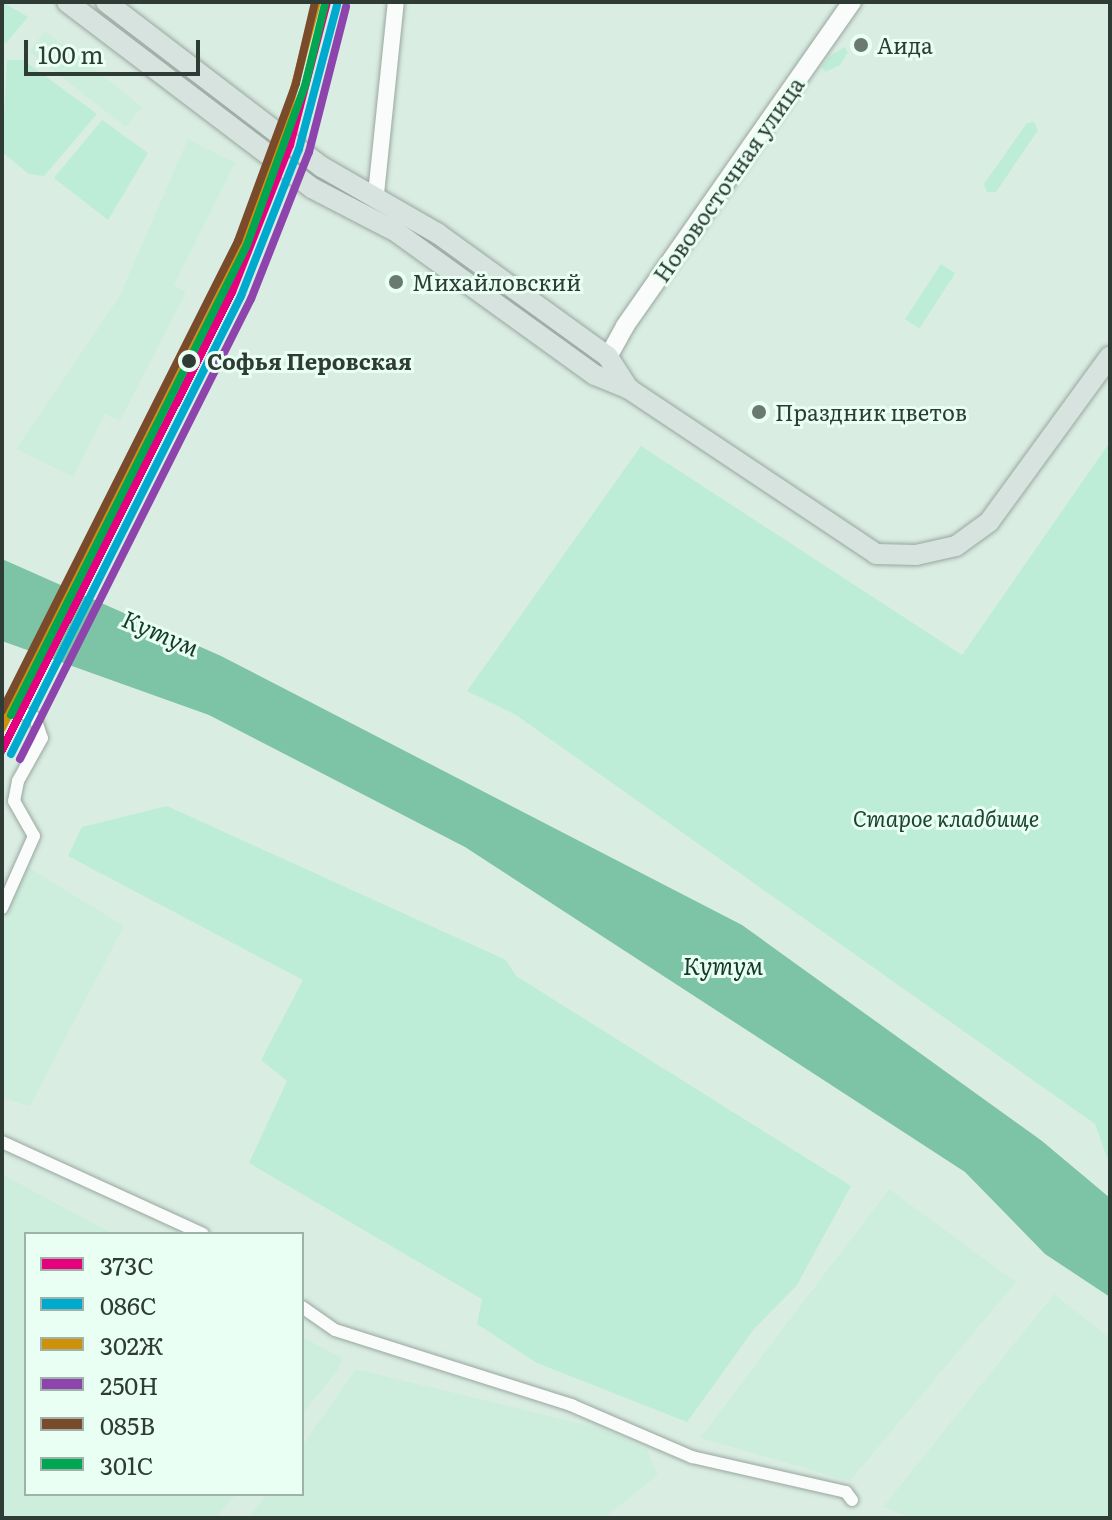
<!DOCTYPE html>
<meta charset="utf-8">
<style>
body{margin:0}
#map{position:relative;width:1112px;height:1520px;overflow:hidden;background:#daede3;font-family:Literata,serif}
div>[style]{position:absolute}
.built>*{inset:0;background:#cdeedd;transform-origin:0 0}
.green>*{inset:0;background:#bdedd6;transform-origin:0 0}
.water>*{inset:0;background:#7dc3a5}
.roads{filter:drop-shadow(0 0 2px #98a79f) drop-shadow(0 0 2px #98a79f)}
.minor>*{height:12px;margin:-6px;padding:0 6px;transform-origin:6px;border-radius:6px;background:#f9fcfb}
.tertiary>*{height:16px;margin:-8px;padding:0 8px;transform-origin:8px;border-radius:8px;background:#f9fcfb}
.secondary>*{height:18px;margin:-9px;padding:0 9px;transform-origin:9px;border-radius:9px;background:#f9fcfb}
.primary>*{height:20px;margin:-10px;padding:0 10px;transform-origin:10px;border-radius:10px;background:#d7e3de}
.rail-1>*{height:8px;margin:-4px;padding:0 4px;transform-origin:4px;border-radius:4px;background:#e5007d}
.rail-2>*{height:8px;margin:-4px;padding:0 4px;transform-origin:4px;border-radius:4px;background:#00a9ce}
.rail-3>*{height:8px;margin:-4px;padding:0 4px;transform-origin:4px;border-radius:4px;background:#cf910b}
.rail-4>*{height:8px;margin:-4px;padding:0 4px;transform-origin:4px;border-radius:4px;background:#8e44ad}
.rail-5>*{height:8px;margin:-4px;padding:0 4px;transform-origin:4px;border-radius:4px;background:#7a4b2a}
.rail-6>*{height:8px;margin:-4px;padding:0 4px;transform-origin:4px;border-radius:4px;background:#00a651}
.dots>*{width:22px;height:22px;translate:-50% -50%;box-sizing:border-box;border:4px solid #eafff4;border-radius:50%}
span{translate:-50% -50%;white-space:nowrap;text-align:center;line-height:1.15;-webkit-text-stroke:6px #eafff4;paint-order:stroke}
.poi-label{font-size:22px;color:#2e3c35}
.left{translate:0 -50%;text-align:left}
.street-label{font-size:22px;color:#2e3c35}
.stop-label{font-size:22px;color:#2e3c35;font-weight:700}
.park-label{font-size:22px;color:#1c4433;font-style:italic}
.water-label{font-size:24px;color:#123a2a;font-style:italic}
.frame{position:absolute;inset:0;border:4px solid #2e3c35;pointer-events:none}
.legend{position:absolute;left:24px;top:1232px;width:280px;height:264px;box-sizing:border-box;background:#eafff4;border:2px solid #9fb1a8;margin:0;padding:10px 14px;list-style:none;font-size:24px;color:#2e3c35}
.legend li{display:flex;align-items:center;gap:16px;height:40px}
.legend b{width:40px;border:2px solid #9fb1a8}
.scale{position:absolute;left:24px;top:40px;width:176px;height:36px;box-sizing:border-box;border:4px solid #2e3c35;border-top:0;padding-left:10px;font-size:24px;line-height:28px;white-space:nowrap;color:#2e3c35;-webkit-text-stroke:6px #eafff4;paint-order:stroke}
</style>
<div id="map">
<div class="built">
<div style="left:45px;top:31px;width:123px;height:26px;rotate:38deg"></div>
<div style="clip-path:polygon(188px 139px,235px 163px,174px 285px,186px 292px,120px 421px,105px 414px,73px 477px,16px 449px,119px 297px)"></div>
<div style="clip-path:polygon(28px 867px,124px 926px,30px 1106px,2px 1098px,2px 926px)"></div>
<div style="clip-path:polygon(2px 1174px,113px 1234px,26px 1234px,26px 1494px,236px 1494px,216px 1518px,2px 1518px)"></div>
<div style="clip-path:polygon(889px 1189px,1016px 1282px,850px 1481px,700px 1438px)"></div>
<div style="clip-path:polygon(1054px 1294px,1110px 1338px,1110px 1518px,911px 1518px,883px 1507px)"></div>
<div style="clip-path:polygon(302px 1337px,342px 1358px,339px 1369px,302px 1414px)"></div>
<div style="clip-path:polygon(356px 1369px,606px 1430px,647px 1450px,658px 1475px,604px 1518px,248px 1518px,267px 1494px,302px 1494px,302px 1446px)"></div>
</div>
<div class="green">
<div style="clip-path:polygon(2px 2px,28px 17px,6px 43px,2px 41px)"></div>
<div style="clip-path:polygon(844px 47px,848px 52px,840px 65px,825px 72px,822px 67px,829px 57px)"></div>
<div style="clip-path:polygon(7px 60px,23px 60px,97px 114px,44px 176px,29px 174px,2px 152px)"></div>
<div style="clip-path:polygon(102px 120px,148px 153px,108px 220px,54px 178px)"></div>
<div style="clip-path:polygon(1027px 123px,1034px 122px,1038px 130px,996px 192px,987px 192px,984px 184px)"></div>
<div style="left:941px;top:264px;width:17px;height:66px;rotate:33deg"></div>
<div style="clip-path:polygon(1110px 442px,1110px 1166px,1095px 1124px,516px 715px,467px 691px,641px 446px,962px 655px)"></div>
<div style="clip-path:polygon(167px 806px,506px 960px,516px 976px,851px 1186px,797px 1285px,754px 1329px,687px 1422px,537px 1363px,477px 1324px,482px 1299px,249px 1163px,287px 1081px,261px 1060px,303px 980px,68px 856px,82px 827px)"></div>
</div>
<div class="water">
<div style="clip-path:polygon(2px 559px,221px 656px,742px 925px,1042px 1141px,1110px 1198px,1110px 1297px,1045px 1254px,965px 1172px,465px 847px,209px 715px,2px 641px)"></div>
</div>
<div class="roads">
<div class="minor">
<div style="left:2px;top:704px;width:36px;rotate:23deg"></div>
<div style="left:35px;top:718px;width:21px;rotate:71deg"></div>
<div style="left:42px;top:738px;width:49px;rotate:119.2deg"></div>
<div style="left:18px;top:781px;width:20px;rotate:101deg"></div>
<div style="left:14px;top:801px;width:40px;rotate:60.3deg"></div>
<div style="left:34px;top:836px;width:79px;rotate:114deg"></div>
<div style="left:2px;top:1142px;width:221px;rotate:24.6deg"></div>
<div style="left:302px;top:1307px;width:40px;rotate:34.9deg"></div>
<div style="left:335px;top:1330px;width:248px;rotate:17.6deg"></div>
<div style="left:571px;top:1405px;width:132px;rotate:23.3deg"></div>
<div style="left:692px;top:1457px;width:158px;rotate:12.8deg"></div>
<div style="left:846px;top:1492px;width:10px;rotate:53deg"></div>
</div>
<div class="tertiary">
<div style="left:376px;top:194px;width:193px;rotate:-84.1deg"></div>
</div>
<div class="secondary">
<div style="left:608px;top:357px;width:35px;rotate:-61deg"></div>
<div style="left:625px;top:326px;width:396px;rotate:-55deg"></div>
</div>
<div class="primary">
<div style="left:67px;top:2px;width:308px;rotate:37.2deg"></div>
<div style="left:312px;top:188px;width:93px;rotate:27.4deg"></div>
<div style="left:395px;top:231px;width:246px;rotate:35.8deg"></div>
<div style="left:595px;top:375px;width:37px;rotate:22deg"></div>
<div style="left:629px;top:389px;width:297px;rotate:33.7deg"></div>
<div style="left:876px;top:554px;width:40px;rotate:1.4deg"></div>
<div style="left:916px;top:555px;width:41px;rotate:-12.7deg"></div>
<div style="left:956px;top:546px;width:41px;rotate:-36deg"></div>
<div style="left:989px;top:522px;width:205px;rotate:-53.9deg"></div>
<div style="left:106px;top:2px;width:272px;rotate:37.4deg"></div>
<div style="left:322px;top:167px;width:133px;rotate:29.9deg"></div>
<div style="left:437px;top:233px;width:211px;rotate:35.9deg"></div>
<div style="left:608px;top:357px;width:38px;rotate:57deg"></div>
</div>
</div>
<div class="rail-1">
<div style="left:2px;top:750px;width:513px;rotate:-63.33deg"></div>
<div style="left:232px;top:292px;width:158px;rotate:-68.5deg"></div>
<div style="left:290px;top:145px;width:148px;rotate:-75.5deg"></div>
</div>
<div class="rail-2">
<div style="left:11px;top:754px;width:513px;rotate:-63.33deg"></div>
<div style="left:241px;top:296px;width:158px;rotate:-68.5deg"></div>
<div style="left:299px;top:149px;width:149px;rotate:-75.2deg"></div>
</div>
<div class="rail-3">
<div style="left:2px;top:728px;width:492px;rotate:-63.3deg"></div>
<div style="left:223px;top:288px;width:157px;rotate:-68.7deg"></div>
<div style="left:280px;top:142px;width:145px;rotate:-75.2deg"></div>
</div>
<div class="rail-4">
<div style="left:20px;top:759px;width:515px;rotate:-63.34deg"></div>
<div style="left:251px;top:299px;width:158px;rotate:-68.5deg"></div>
<div style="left:309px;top:152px;width:150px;rotate:-75.7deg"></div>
</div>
<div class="rail-5">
<div style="left:2px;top:711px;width:526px;rotate:-63.34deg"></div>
<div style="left:238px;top:241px;width:168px;rotate:-69.8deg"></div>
<div style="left:296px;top:83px;width:83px;rotate:-76.8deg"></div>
</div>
<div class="rail-6">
<div style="left:11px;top:715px;width:526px;rotate:-63.34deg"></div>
<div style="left:247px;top:245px;width:169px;rotate:-70deg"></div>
<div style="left:305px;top:86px;width:84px;rotate:-76.3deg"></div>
</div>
<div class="dots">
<div style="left:861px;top:45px;background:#6a7a72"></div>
<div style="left:396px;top:282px;background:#6a7a72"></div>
<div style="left:189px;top:361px;background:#2e3c35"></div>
<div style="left:759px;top:412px;background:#6a7a72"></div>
</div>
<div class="poi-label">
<span class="left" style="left:877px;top:45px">Аида</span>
<span class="left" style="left:412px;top:282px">Михайловский</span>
<span class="left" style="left:775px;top:412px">Праздник цветов</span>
</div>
<div class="street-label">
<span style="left:728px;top:179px;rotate:-55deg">Нововосточная улица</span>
</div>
<div class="stop-label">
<span class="left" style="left:207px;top:361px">Софья Перовская</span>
</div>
<div class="park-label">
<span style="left:946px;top:818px">Старое кладбище</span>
</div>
<div class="water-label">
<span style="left:161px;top:632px;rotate:23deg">Кутум</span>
<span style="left:723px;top:965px">Кутум</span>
</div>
<div class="frame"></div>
<ul class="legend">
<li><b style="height:10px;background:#e5007d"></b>373C</li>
<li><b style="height:10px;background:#00a9ce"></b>086С</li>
<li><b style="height:10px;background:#cf910b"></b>302Ж</li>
<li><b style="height:10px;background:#8e44ad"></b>250Н</li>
<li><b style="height:10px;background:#7a4b2a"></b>085В</li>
<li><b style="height:10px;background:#00a651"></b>301С</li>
</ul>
<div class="scale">100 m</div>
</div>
